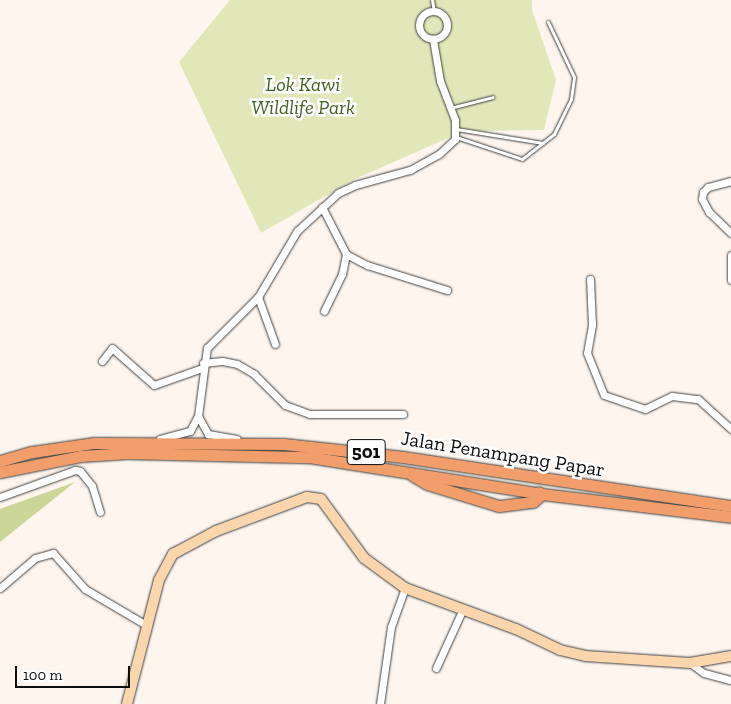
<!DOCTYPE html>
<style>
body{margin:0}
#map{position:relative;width:731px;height:704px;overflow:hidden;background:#fef5ee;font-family:"Zilla Slab",serif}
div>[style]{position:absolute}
.green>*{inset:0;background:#e2e7b9}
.forest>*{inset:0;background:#ccd699}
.roads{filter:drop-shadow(0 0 1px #404040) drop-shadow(0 0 1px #404040)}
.lane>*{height:3px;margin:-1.5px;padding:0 1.5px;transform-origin:1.5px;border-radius:1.5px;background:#fff}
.street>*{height:7px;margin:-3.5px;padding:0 3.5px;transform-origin:3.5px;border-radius:3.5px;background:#fff}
.street>.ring{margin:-3.5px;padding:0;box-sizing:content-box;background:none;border:7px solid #fff;border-radius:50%}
.secondary>*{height:10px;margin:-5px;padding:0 5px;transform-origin:5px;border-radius:5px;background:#fbd5ac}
.primary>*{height:11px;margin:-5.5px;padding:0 5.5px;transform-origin:5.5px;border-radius:5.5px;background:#f19e6b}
span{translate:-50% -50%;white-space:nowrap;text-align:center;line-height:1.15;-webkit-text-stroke:5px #fff;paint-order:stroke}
.shield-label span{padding:1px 4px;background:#fff;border:1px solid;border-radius:4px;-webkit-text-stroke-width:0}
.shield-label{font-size:19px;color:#0d0d0d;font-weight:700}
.park-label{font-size:20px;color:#466121;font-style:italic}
.street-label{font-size:20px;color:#0d0d0d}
.scale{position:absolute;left:15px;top:666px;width:115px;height:22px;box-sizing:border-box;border:2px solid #0d0d0d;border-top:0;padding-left:6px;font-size:15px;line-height:18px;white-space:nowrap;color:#0d0d0d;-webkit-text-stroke:4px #fff;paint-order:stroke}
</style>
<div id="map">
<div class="green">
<div style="clip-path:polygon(230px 0,532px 0,532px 10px,556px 80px,544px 130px,464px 131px,355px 179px,261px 233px,179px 62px)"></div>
</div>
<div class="forest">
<div style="clip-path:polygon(75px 482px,0 542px,0 509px)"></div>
</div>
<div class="roads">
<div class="lane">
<div style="left:432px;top:0;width:11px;rotate:80deg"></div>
<div style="left:450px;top:108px;width:44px;rotate:-14.3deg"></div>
<div style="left:456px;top:129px;width:88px;rotate:9.1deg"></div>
<div style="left:456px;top:137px;width:70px;rotate:18.4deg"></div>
<div style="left:522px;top:159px;width:41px;rotate:-38deg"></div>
<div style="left:554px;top:134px;width:39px;rotate:-64deg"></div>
<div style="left:571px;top:99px;width:22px;rotate:-82deg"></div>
<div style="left:574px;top:77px;width:61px;rotate:-115.3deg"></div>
</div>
<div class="street">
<div class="ring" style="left:419px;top:11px;width:21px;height:21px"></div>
<div style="left:731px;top:181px;width:24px;rotate:165deg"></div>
<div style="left:708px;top:187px;width:7px;rotate:135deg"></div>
<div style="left:703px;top:192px;width:7px;rotate:98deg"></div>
<div style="left:702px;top:199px;width:15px;rotate:62deg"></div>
<div style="left:709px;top:212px;width:30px;rotate:44deg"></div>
<div style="left:322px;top:207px;width:53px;rotate:62.9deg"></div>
<div style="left:346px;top:254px;width:20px;rotate:101deg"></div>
<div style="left:342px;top:274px;width:41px;rotate:115.9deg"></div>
<div style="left:346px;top:254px;width:24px;rotate:28deg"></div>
<div style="left:367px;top:265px;width:84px;rotate:17.4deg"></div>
<div style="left:731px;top:255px;width:25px;rotate:90deg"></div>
<div style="left:590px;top:279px;width:46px;rotate:87.5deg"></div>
<div style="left:592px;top:325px;width:28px;rotate:100deg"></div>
<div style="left:587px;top:353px;width:45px;rotate:68deg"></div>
<div style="left:604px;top:395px;width:43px;rotate:18.9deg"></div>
<div style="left:645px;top:409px;width:30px;rotate:-26deg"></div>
<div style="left:672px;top:396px;width:26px;rotate:7deg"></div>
<div style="left:698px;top:399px;width:45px;rotate:42.3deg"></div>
<div style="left:258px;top:297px;width:50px;rotate:70.1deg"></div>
<div style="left:102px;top:361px;width:16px;rotate:-52deg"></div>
<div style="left:112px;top:348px;width:56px;rotate:41.4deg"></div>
<div style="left:154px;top:385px;width:51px;rotate:-19.5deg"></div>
<div style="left:203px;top:363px;width:19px;rotate:-6deg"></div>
<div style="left:222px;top:361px;width:15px;rotate:11deg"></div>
<div style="left:237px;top:364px;width:20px;rotate:30deg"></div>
<div style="left:254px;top:374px;width:44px;rotate:45deg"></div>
<div style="left:285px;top:405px;width:27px;rotate:20deg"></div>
<div style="left:310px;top:414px;width:93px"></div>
<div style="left:198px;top:416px;width:21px;rotate:61deg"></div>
<div style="left:208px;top:434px;width:29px;rotate:10deg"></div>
<div style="left:160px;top:439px;width:31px;rotate:-15deg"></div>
<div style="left:190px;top:431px;width:17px;rotate:-62deg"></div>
<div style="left:198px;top:416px;width:69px;rotate:-82.5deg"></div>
<div style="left:207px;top:348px;width:72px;rotate:-45deg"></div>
<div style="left:258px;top:297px;width:77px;rotate:-59.4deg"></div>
<div style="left:297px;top:231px;width:56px;rotate:-42.8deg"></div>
<div style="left:338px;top:193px;width:19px;rotate:-25deg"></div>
<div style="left:355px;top:185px;width:57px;rotate:-15.3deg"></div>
<div style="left:410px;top:170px;width:33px;rotate:-29deg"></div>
<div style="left:439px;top:154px;width:22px;rotate:-43deg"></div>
<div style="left:455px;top:139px;width:19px;rotate:-90deg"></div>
<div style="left:455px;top:120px;width:42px;rotate:-111deg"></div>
<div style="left:440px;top:81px;width:43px;rotate:-99.5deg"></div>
<div style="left:0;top:497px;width:80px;rotate:-19.8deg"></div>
<div style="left:75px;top:470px;width:5px;rotate:11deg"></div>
<div style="left:80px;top:471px;width:19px;rotate:51deg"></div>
<div style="left:92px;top:486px;width:27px;rotate:73deg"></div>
<div style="left:0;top:588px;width:46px;rotate:-40.6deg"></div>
<div style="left:35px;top:558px;width:19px;rotate:-16deg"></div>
<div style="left:53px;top:553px;width:48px;rotate:48.4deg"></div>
<div style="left:85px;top:589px;width:71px;rotate:30.5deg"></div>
<div style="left:690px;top:663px;width:17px;rotate:36deg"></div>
<div style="left:704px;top:673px;width:28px;rotate:15deg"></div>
<div style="left:436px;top:668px;width:63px;rotate:-65.5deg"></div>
<div style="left:380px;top:704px;width:78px;rotate:-81.9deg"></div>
<div style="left:391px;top:627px;width:41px;rotate:-70.3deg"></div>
</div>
<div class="secondary">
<div style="left:127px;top:704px;width:128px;rotate:-75.5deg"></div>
<div style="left:159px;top:580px;width:30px;rotate:-62deg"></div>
<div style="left:173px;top:554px;width:49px;rotate:-28.1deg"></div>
<div style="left:216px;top:531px;width:97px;rotate:-20.5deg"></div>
<div style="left:307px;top:497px;width:14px;rotate:8deg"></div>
<div style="left:321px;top:499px;width:73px;rotate:53.9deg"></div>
<div style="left:364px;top:558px;width:51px;rotate:36.2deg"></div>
<div style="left:405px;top:588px;width:118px;rotate:20.3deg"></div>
<div style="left:516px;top:629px;width:49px;rotate:25.5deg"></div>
<div style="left:560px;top:650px;width:26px;rotate:13deg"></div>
<div style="left:585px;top:656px;width:105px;rotate:3.8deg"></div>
<div style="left:690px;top:663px;width:42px;rotate:-9.7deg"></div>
</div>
<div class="primary">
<div style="left:0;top:461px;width:33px;rotate:-16deg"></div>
<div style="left:32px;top:452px;width:63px;rotate:-8.3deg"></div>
<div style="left:94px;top:443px;width:190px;rotate:0.3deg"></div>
<div style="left:284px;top:444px;width:120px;rotate:6.2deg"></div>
<div style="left:403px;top:457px;width:332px;rotate:8.5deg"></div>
<div style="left:0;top:472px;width:83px;rotate:-11.2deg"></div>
<div style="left:81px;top:456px;width:46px;rotate:-3.7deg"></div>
<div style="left:127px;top:453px;width:182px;rotate:1.3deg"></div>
<div style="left:309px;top:457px;width:236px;rotate:9deg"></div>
<div style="left:542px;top:494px;width:190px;rotate:6.9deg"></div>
<div style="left:412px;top:475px;width:17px;rotate:31deg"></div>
<div style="left:427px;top:484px;width:75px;rotate:17deg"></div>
<div style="left:499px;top:506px;width:34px;rotate:-7deg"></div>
<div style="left:533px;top:502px;width:12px;rotate:-42deg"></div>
<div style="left:542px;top:494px;width:4px;rotate:-153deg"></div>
</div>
</div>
<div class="shield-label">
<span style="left:366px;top:452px">501</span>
</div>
<div class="park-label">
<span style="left:303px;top:96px">Lok Kawi<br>Wildlife Park</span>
</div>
<div class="street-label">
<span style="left:503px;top:454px;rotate:9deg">Jalan Penampang Papar</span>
</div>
<div class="scale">100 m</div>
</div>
